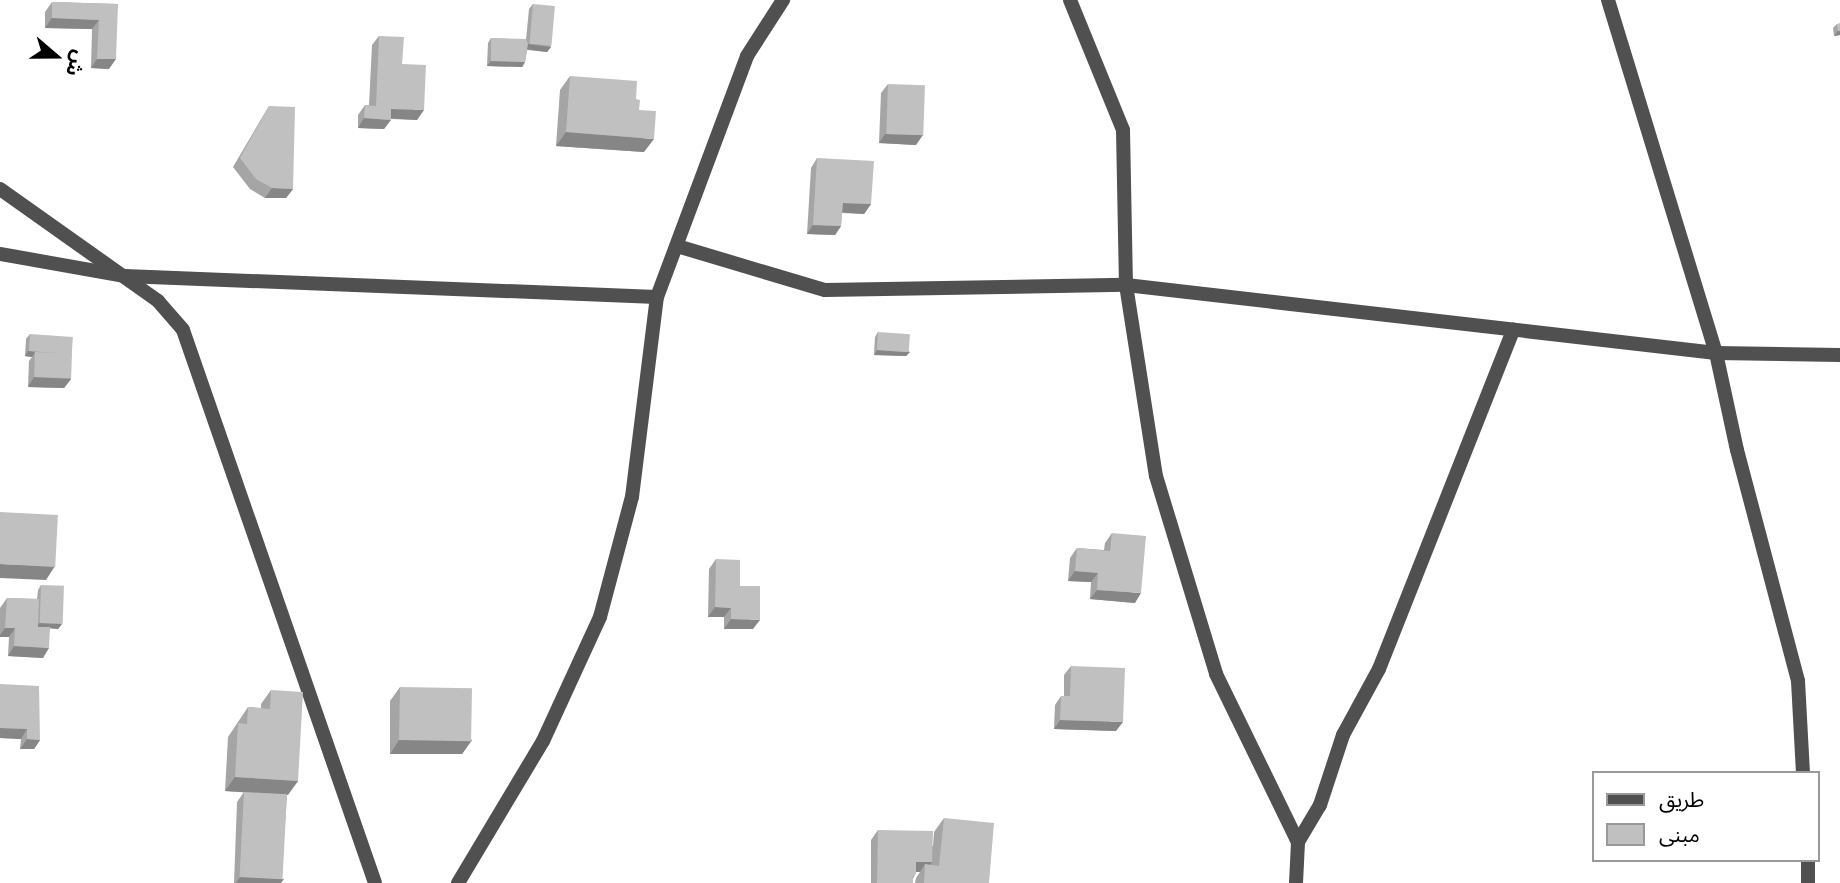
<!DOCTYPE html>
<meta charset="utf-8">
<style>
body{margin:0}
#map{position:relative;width:1840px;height:883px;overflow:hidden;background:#fff;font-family:Poppins,"Noto Sans Arabic",sans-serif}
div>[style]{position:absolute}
.minor>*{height:14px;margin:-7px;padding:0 7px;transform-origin:7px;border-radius:7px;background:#505050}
.wall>*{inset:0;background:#a5a5a5}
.shaded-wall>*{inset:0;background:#868686}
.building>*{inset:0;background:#c0c0c0;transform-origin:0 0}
span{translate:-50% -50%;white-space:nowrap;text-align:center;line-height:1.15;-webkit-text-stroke:5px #fff;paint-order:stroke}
.legend{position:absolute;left:1592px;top:771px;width:228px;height:91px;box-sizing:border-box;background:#fff;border:2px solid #999;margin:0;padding:9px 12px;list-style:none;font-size:21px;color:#000}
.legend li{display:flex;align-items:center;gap:14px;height:35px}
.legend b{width:35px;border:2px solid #999}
.north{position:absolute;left:21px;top:21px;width:70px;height:70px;-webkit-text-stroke:5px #fff;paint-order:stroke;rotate:110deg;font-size:19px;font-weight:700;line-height:28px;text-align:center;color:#000}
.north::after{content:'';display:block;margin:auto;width:24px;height:32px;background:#000;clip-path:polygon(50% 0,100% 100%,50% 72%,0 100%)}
</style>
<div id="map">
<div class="minor">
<div style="left:1070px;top:0;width:140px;rotate:67.8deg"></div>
<div style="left:1123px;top:130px;width:155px;rotate:88.9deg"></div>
<div style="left:1126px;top:285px;width:193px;rotate:81.1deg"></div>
<div style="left:1156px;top:476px;width:207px;rotate:73.1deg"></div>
<div style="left:1216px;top:674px;width:187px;rotate:64deg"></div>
<div style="left:1608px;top:0;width:369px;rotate:73deg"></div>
<div style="left:1716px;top:353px;width:99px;rotate:77.8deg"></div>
<div style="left:1737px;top:450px;width:239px;rotate:75.2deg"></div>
<div style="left:1798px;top:681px;width:92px;rotate:86.9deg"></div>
<div style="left:0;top:189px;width:194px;rotate:35.3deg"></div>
<div style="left:158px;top:301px;width:38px;rotate:49deg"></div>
<div style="left:183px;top:330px;width:585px;rotate:70.85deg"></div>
<div style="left:677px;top:246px;width:154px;rotate:16.6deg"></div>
<div style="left:825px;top:290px;width:301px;rotate:-1deg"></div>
<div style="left:1126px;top:285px;width:594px;rotate:6.57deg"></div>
<div style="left:1716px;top:353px;width:124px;rotate:0.9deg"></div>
<div style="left:0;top:254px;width:127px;rotate:10deg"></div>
<div style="left:125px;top:276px;width:532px;rotate:2.26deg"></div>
<div style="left:1808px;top:860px;width:23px;rotate:90deg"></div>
<div style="left:458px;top:883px;width:165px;rotate:-59.1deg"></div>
<div style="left:543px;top:741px;width:136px;rotate:-65.3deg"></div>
<div style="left:600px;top:617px;width:124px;rotate:-75.1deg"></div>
<div style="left:632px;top:497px;width:202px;rotate:-82.9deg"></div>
<div style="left:657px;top:297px;width:257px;rotate:-69.5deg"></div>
<div style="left:747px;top:56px;width:67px;rotate:-57.3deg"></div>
<div style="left:1296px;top:883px;width:41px;rotate:-87.2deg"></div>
<div style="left:1298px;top:842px;width:43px;rotate:-59.3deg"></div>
<div style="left:1320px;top:805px;width:74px;rotate:-71.8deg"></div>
<div style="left:1343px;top:735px;width:75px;rotate:-61.4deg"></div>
<div style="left:1379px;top:669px;width:365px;rotate:-68.4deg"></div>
</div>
<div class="wall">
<div style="clip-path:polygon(52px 2px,118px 4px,109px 69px,91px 68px,92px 29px,45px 28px,45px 12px)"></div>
<div style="clip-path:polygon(533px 4px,551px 47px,547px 52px,527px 50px,525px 62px,522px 67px,487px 66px,488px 43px,491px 38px,526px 40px,529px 9px)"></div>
<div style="clip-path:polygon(1837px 24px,1840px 35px,1834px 36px,1833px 28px)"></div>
<div style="clip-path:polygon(379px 36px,402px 64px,417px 120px,391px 119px,384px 129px,358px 128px,358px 115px,365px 105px,369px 105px,372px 45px)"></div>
<div style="clip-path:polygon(570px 76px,636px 99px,639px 110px,644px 152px,556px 146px,560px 90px)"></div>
<div style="clip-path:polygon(888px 84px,916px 145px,879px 143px,881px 93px)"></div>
<div style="clip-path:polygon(269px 106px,293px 189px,286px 198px,265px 198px,250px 189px,233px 167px,263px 116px)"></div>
<div style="clip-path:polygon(817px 158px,871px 204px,864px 214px,842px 213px,841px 226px,835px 235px,807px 234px,811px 168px)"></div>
<div style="clip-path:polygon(878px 332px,910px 352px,906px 356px,874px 355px,875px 337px)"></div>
<div style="clip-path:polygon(30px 334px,71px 353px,71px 379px,64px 388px,28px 387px,29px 361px,32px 357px,25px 356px,26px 339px)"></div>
<div style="clip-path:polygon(1112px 533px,1135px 603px,1090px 599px,1091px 582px,1068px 581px,1070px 558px,1077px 548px,1104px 550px,1105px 543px)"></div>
<div style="clip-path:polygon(716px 559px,740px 586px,753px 629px,724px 629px,724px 617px,708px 617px,709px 569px)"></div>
<div style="clip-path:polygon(41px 585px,62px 624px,58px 629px,50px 628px,43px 658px,8px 656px,9px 637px,0 637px,0 608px,7px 598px,37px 599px,38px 590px)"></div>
<div style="clip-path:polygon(1071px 666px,1116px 731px,1054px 729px,1055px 705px,1061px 696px,1064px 696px,1064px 675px)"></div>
<div style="clip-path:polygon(0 684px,40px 740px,34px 749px,20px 749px,21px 739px,0 738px)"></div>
<div style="clip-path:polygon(400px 687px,472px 740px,462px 754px,390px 754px,390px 701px)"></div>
<div style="clip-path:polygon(271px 690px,298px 781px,287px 795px,281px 883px,234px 883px,237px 802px,244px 792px,253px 793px,225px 791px,228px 737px,248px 707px,261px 708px,261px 704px)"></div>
<div style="clip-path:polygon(944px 818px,989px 883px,915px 883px,916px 878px,920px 872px,916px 872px,913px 879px,913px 883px,871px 883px,871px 840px,878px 830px,933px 846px,934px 832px)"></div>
</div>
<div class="shaded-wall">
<div style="clip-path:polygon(52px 18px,99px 20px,92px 29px,45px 28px)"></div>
<div style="clip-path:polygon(1838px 31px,1840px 31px,1840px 35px,1834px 36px)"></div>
<div style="clip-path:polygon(528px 44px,551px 47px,547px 52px,525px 49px)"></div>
<div style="clip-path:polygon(97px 59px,116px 59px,109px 69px,91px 68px)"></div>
<div style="clip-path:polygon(491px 61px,525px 62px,522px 67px,487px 66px)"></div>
<div style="clip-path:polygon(391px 109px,424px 110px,417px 120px,384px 118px)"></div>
<div style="clip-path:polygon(364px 118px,391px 120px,384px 129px,358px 128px)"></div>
<div style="clip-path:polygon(566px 132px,654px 139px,644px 152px,556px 146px)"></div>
<div style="clip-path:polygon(885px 134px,923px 135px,916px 145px,879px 143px)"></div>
<div style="clip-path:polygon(272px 188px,293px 189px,286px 198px,265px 198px)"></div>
<div style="clip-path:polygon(843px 203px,871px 204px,864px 214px,836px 212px)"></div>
<div style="clip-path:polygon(813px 225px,841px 226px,835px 235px,807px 234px)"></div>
<div style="clip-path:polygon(877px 350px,910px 352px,906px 356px,874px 355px)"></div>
<div style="clip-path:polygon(28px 351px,71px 355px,35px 352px,32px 357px,25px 356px)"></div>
<div style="clip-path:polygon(34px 377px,71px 379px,64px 388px,28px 387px)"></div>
<div style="clip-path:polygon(0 564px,55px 566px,46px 580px,0 578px)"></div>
<div style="clip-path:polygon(1075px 571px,1098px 573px,1091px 582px,1068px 581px)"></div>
<div style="clip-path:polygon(1097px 590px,1141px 593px,1135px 603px,1090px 599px)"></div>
<div style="clip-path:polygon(715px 607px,731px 608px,724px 617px,708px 617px)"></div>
<div style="clip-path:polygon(731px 619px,760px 620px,753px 629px,724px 629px)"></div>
<div style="clip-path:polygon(39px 623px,62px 624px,58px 629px,36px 627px)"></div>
<div style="clip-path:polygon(5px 628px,15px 628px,9px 637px,0 637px,0 635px)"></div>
<div style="clip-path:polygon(14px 646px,49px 648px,43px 658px,8px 656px)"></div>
<div style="clip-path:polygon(1060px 720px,1123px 722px,1116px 731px,1054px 729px)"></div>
<div style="clip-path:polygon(0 728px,27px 729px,21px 739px,0 738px)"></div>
<div style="clip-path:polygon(27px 739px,40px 740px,34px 749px,20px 749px)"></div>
<div style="clip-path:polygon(399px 740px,472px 740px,462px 754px,390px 754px)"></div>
<div style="clip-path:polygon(235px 777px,298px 781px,288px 795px,225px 791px)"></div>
<div style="clip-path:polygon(916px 862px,932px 862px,926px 872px,925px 864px,920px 872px,909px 872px)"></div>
<div style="clip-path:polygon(240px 877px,284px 879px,281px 883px,236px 883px)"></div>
</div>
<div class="building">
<div style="clip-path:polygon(52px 2px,118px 4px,116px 59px,97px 59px,99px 20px,52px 18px)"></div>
<div style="left:533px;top:4px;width:22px;height:40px;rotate:5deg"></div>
<div style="clip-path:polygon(1840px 23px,1840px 31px,1838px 31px,1837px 24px)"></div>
<div style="clip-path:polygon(379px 36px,404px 37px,402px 64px,426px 65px,424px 110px,391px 109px,391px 120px,364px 118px,365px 105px,376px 106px)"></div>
<div style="clip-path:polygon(491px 38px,526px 39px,528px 44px,525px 62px,491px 61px)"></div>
<div style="clip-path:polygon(570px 76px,637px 81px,636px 99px,640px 100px,639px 110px,656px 111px,654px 139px,566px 132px)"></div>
<div style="left:888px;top:84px;width:37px;height:50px;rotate:2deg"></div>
<div style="clip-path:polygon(269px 106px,295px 107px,293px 189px,272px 188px,256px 179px,240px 158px)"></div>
<div style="clip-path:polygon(817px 158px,874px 161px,871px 204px,843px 203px,841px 226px,813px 225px)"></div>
<div style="left:878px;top:332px;width:32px;height:18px;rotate:4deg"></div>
<div style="left:30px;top:334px;width:43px;height:17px;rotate:4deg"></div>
<div style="left:35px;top:352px;width:37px;height:25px;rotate:2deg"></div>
<div style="left:0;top:512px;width:58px;height:52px;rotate:3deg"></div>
<div style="clip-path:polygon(1112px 533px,1146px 536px,1141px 593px,1097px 590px,1098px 573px,1075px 571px,1077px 548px,1110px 551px)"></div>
<div style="clip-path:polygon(716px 559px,740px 560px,740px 586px,760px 586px,760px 620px,731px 619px,731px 608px,715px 607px)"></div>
<div style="left:41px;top:585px;width:23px;height:38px;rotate:2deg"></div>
<div style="clip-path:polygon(7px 598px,39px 599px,38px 627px,50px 627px,49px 648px,14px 646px,15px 628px,5px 628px)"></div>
<div style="clip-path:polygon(1071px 666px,1125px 668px,1123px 722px,1060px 720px,1061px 696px,1070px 696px)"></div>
<div style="clip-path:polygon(0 684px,39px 686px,40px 740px,27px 739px,27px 729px,0 728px)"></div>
<div style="left:400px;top:687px;width:72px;height:53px;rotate:1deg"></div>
<div style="clip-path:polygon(271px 690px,303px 692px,298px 781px,235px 777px,238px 723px,247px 724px,248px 707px,270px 709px)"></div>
<div style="left:244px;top:792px;width:43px;height:85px;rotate:3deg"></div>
<div style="clip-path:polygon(944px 818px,994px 823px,989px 883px,924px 883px,925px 864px,939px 866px)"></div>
<div style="clip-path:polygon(878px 830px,933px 831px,932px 862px,916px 862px,916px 874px,913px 876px,913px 883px,877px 883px)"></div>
</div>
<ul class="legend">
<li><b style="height:9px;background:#505050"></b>طريق</li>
<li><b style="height:19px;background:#c0c0c0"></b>مبنى</li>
</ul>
<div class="north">ش</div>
</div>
